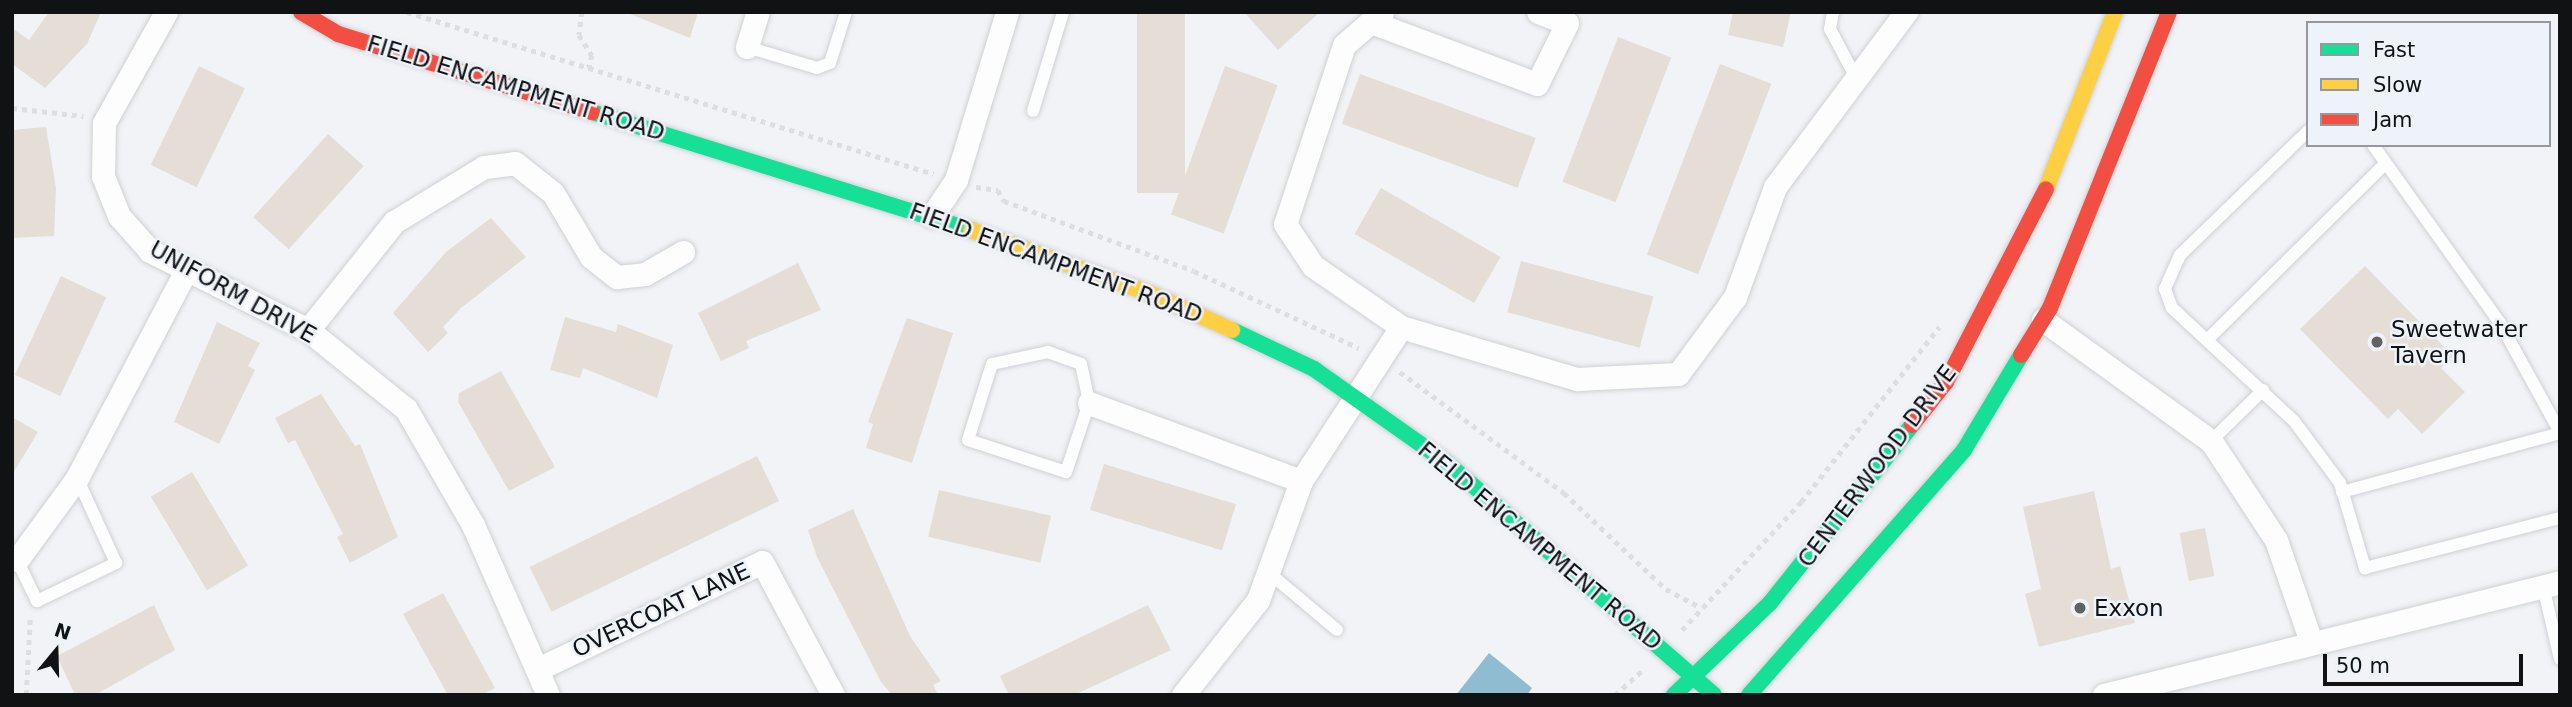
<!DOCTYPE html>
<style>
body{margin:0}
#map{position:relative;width:2572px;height:707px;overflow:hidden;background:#f1f3f6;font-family:"DejaVu Sans",sans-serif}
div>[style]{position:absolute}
.water>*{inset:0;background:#90bcd2}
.building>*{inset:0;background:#e4ded6;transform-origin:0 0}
.path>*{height:4.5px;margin-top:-2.25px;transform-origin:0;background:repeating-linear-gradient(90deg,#dddedf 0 5px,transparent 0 10px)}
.roads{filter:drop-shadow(0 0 2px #cfd1d4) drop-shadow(0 0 2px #cfd1d4)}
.lane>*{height:12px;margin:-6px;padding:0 6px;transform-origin:6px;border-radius:6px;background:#fdfdfe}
.street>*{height:23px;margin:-11.5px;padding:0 11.5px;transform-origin:11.5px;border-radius:11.5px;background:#fdfdfe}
.fast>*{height:16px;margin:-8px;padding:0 8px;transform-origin:8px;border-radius:8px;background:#16e098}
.slow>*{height:16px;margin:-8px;padding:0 8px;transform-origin:8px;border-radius:8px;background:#ffcf43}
.jam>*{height:16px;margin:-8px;padding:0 8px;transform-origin:8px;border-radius:8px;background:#f24e42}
.dots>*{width:19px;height:19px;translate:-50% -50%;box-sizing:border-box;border:4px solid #eef2f9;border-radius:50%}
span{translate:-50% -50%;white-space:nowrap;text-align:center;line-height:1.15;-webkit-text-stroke:5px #eef2f9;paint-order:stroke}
.street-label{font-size:23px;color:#111214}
.poi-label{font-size:23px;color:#111214}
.left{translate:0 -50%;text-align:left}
.frame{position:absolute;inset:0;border:14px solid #111214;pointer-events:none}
.legend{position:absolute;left:2306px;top:21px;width:245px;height:126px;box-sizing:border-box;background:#eef2f9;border:2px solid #96989d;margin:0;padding:9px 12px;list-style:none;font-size:21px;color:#111214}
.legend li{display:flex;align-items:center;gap:14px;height:35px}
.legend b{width:35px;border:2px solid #96989d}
.north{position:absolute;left:21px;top:616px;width:70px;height:70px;-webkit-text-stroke:5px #eef2f9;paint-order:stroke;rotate:19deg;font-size:19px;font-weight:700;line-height:28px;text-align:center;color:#111214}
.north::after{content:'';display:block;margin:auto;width:24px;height:32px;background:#111214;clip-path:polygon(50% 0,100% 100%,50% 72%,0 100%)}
.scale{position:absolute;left:2323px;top:654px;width:200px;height:32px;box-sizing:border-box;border:4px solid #111214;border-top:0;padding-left:9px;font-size:21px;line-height:24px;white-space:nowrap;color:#111214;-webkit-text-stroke:5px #eef2f9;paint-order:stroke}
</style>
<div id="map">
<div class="water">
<div style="clip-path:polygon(1489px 653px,1532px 688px,1527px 695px,1456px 695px)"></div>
</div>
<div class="building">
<div style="clip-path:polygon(49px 12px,101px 12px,87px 44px,45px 88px,12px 64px,12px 28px,29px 40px)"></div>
<div style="clip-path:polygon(625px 12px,698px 12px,690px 38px)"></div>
<div style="left:1137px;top:12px;width:48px;height:181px"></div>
<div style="clip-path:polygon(1244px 12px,1320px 12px,1278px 50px)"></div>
<div style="clip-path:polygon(1733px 12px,1791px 12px,1783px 47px,1728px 35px)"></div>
<div style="left:1618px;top:37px;width:57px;height:155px;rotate:21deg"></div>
<div style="left:1720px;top:64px;width:55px;height:204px;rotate:21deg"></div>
<div style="left:199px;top:66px;width:51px;height:110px;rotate:26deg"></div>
<div style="left:1225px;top:66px;width:56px;height:158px;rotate:20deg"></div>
<div style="left:1360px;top:74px;width:187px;height:53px;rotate:20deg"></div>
<div style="clip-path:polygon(46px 127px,56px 188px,54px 236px,12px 238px,12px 130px)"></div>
<div style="left:328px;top:134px;width:48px;height:112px;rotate:42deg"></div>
<div style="left:1381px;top:188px;width:138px;height:53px;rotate:30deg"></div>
<div style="clip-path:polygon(491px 218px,526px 257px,461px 308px,443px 327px,448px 333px,428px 352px,393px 313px,446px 252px)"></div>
<div style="left:1521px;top:261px;width:137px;height:53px;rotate:15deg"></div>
<div style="clip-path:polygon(798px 263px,821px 310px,746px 341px,749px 348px,721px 361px,698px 313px)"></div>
<div style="clip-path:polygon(2365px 266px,2453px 356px,2441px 368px,2465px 392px,2422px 434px,2398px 409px,2388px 419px,2300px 329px)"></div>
<div style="left:61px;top:276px;width:50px;height:109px;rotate:25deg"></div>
<div style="clip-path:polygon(565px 317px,616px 332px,618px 324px,673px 345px,657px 398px,583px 368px,580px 378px,550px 370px)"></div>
<div style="clip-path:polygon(907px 318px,953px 333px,912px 463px,866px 448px,873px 424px,868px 422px)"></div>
<div style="clip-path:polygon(217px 322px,260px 343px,248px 366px,255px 370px,219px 444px,174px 422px)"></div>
<div style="clip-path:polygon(501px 371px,555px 467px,509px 491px,458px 402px,459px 393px)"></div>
<div style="clip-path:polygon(321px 394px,355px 446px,360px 444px,398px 537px,350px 563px,337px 537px,343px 534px,295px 440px,288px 443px,275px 418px)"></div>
<div style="clip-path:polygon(12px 417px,38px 432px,12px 475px)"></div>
<div style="left:757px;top:456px;width:50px;height:253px;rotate:64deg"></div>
<div style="left:1104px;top:464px;width:138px;height:48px;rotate:17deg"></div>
<div style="left:192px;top:472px;width:109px;height:48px;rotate:59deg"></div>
<div style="left:939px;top:490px;width:115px;height:48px;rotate:13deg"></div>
<div style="clip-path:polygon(2094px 491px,2111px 569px,2120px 566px,2135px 623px,2039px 647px,2025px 594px,2041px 589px,2023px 507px)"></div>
<div style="clip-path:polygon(853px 509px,910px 636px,941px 681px,933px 685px,938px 695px,892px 695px,881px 682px,817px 557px,808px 530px)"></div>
<div style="left:2205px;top:528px;width:49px;height:26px;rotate:79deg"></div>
<div style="clip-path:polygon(443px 593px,495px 688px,482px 695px,448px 695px,403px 614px)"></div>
<div style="clip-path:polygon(154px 605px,175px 650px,95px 695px,75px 695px,57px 656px)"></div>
<div style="clip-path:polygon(1148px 605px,1171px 650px,1074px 695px,1009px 695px,1000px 676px)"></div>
</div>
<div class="path">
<div style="left:407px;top:12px;width:551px;rotate:17.09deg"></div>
<div style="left:582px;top:12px;width:23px;rotate:97deg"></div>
<div style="left:579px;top:35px;width:24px;rotate:57deg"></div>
<div style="left:592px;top:55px;width:13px;rotate:103deg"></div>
<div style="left:12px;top:108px;width:72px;rotate:6.3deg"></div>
<div style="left:976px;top:187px;width:22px;rotate:8deg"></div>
<div style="left:998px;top:190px;width:13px;rotate:61deg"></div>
<div style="left:1004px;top:201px;width:202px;rotate:20.2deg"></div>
<div style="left:1194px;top:271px;width:182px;rotate:25deg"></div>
<div style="left:1400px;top:372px;width:204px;rotate:36.4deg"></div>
<div style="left:1564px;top:493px;width:140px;rotate:43.3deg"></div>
<div style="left:1666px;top:589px;width:40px;rotate:28deg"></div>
<div style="left:1682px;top:630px;width:175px;rotate:-47.1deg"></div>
<div style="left:1801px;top:502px;width:223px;rotate:-51.7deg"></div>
<div style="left:26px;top:695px;width:76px;rotate:-87deg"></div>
<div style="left:1615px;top:695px;width:36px;rotate:-42deg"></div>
</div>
<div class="roads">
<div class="lane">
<div style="left:1833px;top:12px;width:17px;rotate:100deg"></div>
<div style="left:1830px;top:29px;width:53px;rotate:62deg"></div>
<div style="left:747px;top:47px;width:73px;rotate:16.7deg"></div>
<div style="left:817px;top:68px;width:14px;rotate:-21deg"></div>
<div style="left:830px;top:63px;width:53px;rotate:-72.6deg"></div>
<div style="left:1033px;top:111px;width:103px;rotate:-73.1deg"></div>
<div style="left:2308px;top:131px;width:178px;rotate:135.9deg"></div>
<div style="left:2180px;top:255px;width:37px;rotate:114deg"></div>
<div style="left:2165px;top:289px;width:20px;rotate:70deg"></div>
<div style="left:2172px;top:308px;width:166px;rotate:42.8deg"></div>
<div style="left:2294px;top:421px;width:77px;rotate:53.4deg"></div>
<div style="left:2340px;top:483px;width:89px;rotate:73.6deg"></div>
<div style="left:2365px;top:568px;width:201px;rotate:-14.4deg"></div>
<div style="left:2373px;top:145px;width:219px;rotate:54.5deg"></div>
<div style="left:2500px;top:323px;width:124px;rotate:61.2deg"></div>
<div style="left:2208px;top:339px;width:250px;rotate:-44.7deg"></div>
<div style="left:1048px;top:352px;width:35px;rotate:20deg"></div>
<div style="left:1081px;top:364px;width:40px;rotate:78deg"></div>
<div style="left:1089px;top:403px;width:73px;rotate:108.4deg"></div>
<div style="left:1066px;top:472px;width:103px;rotate:-161.9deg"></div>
<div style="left:968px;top:440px;width:80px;rotate:-72.5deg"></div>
<div style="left:992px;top:364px;width:57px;rotate:-12.1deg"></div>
<div style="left:2211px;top:441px;width:73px;rotate:-44.4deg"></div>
<div style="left:2342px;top:492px;width:226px;rotate:-15.1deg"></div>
<div style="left:17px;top:560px;width:46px;rotate:64deg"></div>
<div style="left:37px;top:601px;width:88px;rotate:-25.7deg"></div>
<div style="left:116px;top:563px;width:94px;rotate:-114.6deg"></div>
<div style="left:1268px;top:572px;width:90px;rotate:40deg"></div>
<div style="left:2543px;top:586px;width:75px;rotate:76.9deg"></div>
</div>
<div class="street">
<div style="left:166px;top:12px;width:127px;rotate:119.2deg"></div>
<div style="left:104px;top:123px;width:53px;rotate:91.1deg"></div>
<div style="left:103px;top:176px;width:43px;rotate:68.2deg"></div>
<div style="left:119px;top:216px;width:47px;rotate:48.5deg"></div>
<div style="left:150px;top:251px;width:177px;rotate:26.6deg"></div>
<div style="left:308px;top:330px;width:126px;rotate:38.9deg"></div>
<div style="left:406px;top:409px;width:134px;rotate:60deg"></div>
<div style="left:473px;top:525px;width:186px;rotate:66.2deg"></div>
<div style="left:1382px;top:12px;width:50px;rotate:139deg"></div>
<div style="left:1344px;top:45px;width:188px;rotate:108.2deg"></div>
<div style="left:1285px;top:224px;width:50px;rotate:56.3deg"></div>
<div style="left:1313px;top:266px;width:107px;rotate:34.7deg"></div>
<div style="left:1401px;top:327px;width:184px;rotate:16.5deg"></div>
<div style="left:1577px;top:379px;width:101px;rotate:-2.8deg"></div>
<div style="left:1678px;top:374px;width:96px;rotate:-53.5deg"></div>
<div style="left:1735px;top:297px;width:117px;rotate:-70deg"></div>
<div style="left:1775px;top:187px;width:219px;rotate:-53.2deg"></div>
<div style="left:1371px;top:22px;width:177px;rotate:20.5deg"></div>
<div style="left:1537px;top:84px;width:68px;rotate:-63.8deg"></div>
<div style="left:1567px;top:23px;width:31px;rotate:-159deg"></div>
<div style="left:747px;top:47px;width:37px;rotate:-73deg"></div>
<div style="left:932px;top:216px;width:43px;rotate:-56.3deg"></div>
<div style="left:956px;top:180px;width:176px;rotate:-73.1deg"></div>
<div style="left:2043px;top:320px;width:207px;rotate:35.8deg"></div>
<div style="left:2211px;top:441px;width:118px;rotate:56.7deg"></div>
<div style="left:2276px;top:540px;width:105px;rotate:71deg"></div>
<div style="left:308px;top:330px;width:138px;rotate:-51.5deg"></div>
<div style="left:394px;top:222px;width:105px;rotate:-31.4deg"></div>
<div style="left:484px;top:167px;width:31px;rotate:-7deg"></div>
<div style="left:515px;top:163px;width:48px;rotate:38.3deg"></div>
<div style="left:553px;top:193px;width:74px;rotate:59.3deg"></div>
<div style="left:591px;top:257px;width:33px;rotate:38deg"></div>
<div style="left:617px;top:277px;width:28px;rotate:-6deg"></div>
<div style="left:645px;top:274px;width:44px;rotate:-30.1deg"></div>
<div style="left:1089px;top:403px;width:226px;rotate:20.2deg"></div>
<div style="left:17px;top:560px;width:102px;rotate:-53.8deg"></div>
<div style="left:77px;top:478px;width:235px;rotate:-62.3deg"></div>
<div style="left:538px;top:669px;width:248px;rotate:-25.5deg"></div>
<div style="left:762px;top:562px;width:151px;rotate:61.9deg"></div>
<div style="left:1183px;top:695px;width:121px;rotate:-51.7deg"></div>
<div style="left:1258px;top:600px;width:127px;rotate:-70.1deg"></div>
<div style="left:1301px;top:481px;width:184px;rotate:-57deg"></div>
<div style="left:2104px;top:695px;width:470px;rotate:-13.9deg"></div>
</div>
<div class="fast">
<div style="left:592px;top:112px;width:397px;rotate:17.3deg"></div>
<div style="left:1232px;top:330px;width:91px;rotate:25.4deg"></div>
<div style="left:1314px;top:369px;width:161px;rotate:35.2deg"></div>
<div style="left:1446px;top:462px;width:355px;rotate:41deg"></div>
<div style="left:1674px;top:695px;width:133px;rotate:-43.8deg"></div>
<div style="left:1770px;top:603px;width:228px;rotate:-51.4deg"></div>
<div style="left:1749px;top:695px;width:326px;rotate:-48.7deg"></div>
<div style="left:1964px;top:450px;width:111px;rotate:-59deg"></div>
</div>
<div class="slow">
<div style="left:2046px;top:189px;width:190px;rotate:-68.7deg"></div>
<div style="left:971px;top:230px;width:189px;rotate:19.5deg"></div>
<div style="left:1149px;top:293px;width:91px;rotate:24deg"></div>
</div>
<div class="jam">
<div style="left:301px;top:12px;width:43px;rotate:30.7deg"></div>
<div style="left:338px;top:34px;width:266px;rotate:17.1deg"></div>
<div style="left:2021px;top:355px;width:55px;rotate:-58.3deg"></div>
<div style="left:2050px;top:308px;width:319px;rotate:-68.1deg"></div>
<div style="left:1912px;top:425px;width:55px;rotate:-51.7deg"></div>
<div style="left:1946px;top:382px;width:217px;rotate:-62.6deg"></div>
</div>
</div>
<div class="dots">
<div style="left:2377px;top:342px;background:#5f6163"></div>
<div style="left:2080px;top:608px;background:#5f6163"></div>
</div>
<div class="street-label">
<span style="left:516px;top:88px;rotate:17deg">FIELD ENCAMPMENT ROAD</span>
<span style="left:1056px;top:263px;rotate:20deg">FIELD ENCAMPMENT ROAD</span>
<span style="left:233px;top:292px;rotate:29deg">UNIFORM DRIVE</span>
<span style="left:1877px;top:466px;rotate:-53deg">CENTERWOOD DRIVE</span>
<span style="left:1540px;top:546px;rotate:40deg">FIELD ENCAMPMENT ROAD</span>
<span style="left:661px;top:610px;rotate:-25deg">OVERCOAT LANE</span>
</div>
<div class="poi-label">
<span class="left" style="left:2391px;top:342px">Sweetwater<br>Tavern</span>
<span class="left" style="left:2094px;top:608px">Exxon</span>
</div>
<div class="frame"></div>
<ul class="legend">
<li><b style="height:9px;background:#16e098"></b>Fast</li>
<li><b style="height:9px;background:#ffcf43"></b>Slow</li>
<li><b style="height:9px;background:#f24e42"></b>Jam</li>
</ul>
<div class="north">N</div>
<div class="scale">50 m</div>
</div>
